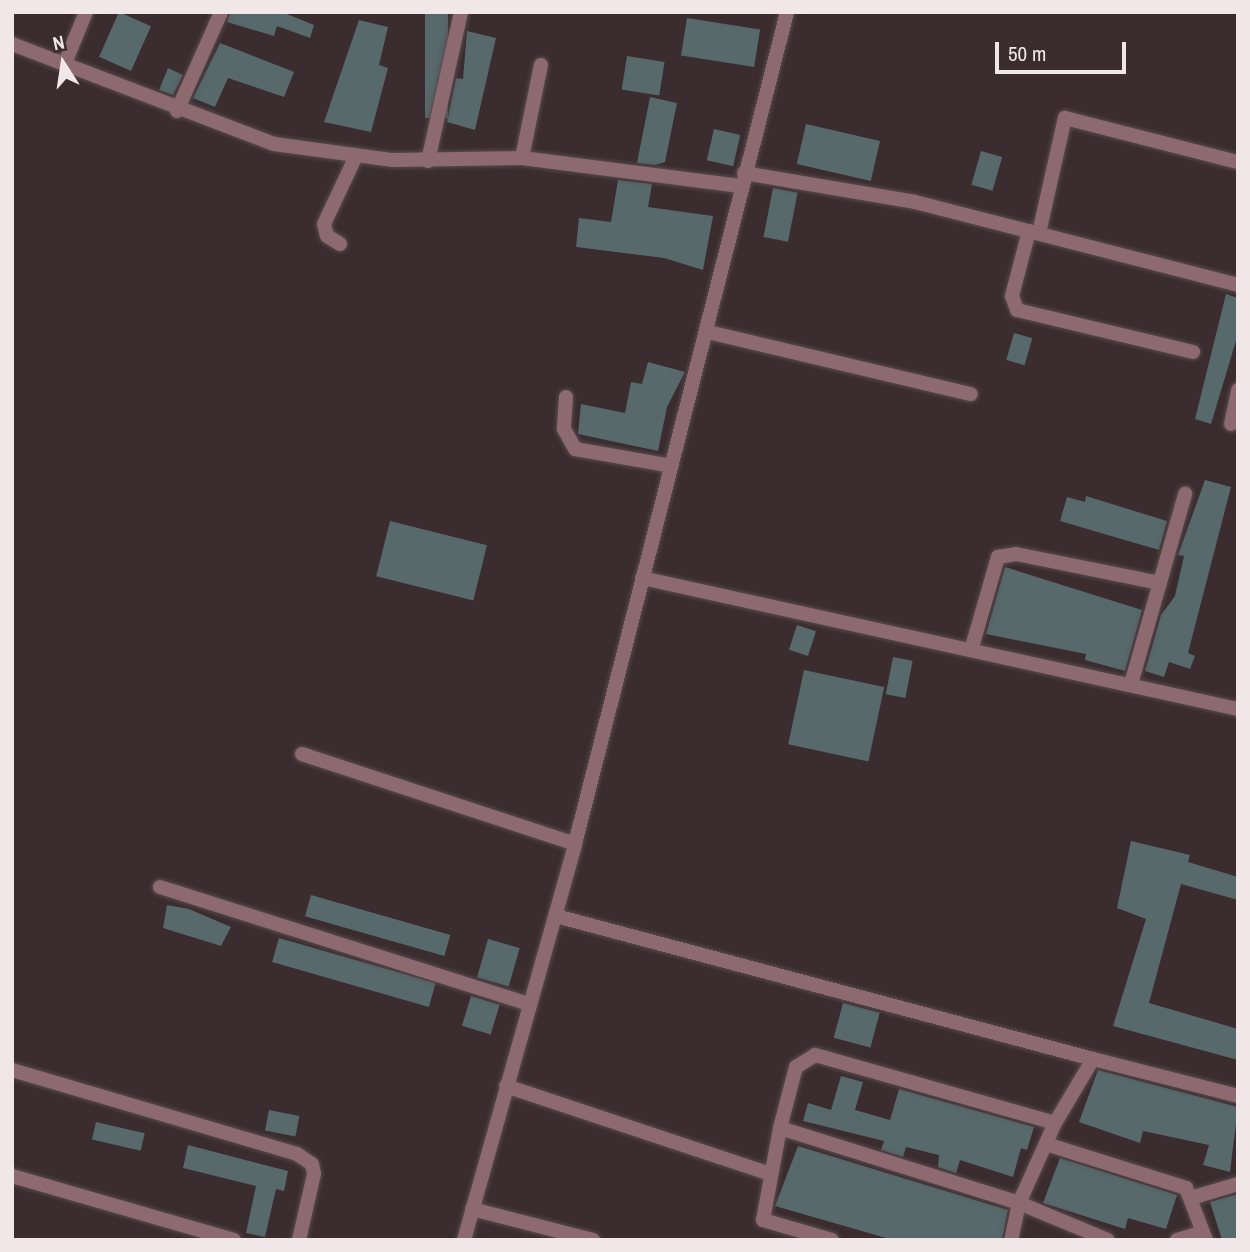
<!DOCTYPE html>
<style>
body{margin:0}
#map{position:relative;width:1250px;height:1252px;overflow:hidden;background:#3a2c2f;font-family:"Archivo Narrow",sans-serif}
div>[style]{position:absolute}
.building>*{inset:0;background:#57696a;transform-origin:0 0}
.roads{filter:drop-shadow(0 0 2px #574a4d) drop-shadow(0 0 2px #574a4d)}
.street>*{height:14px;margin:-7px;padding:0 7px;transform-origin:7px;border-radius:7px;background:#8d6970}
span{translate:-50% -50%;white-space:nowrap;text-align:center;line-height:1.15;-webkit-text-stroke:5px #3a2c2f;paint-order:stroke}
.frame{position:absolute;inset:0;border:14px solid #f1e7e9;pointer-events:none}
.north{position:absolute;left:28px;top:28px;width:70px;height:70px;-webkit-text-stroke:5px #3a2c2f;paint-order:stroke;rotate:348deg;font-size:19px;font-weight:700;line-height:28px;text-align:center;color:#f1e7e9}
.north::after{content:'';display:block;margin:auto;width:24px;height:32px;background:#f1e7e9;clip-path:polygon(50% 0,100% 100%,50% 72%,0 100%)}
.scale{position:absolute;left:995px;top:42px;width:131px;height:32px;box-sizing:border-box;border:4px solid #f1e7e9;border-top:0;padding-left:9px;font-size:21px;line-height:24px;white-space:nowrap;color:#f1e7e9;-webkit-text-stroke:5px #3a2c2f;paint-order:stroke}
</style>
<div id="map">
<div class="building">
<div style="left:119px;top:12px;width:35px;height:49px;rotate:24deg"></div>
<div style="clip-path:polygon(230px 12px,282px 12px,314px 25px,310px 38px,277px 26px,274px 36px,227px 22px)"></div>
<div style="left:425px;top:12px;width:23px;height:106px"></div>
<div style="left:687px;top:18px;width:74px;height:38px;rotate:9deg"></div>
<div style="clip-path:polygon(359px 20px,388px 27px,379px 65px,388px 68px,371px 132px,324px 122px)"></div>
<div style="clip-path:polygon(467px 31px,496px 38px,475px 130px,447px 122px,456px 78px,463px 79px)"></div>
<div style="clip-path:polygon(220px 43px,294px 72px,284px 97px,228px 78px,215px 107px,193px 98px)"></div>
<div style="left:627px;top:56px;width:38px;height:34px;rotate:9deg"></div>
<div style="clip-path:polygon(168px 68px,183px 75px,173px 95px,159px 90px)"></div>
<div style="clip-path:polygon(650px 97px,677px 103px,665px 162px,655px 165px,637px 163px)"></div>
<div style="left:806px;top:124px;width:76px;height:41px;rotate:13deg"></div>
<div style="left:714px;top:129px;width:27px;height:32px;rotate:13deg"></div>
<div style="left:981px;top:151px;width:22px;height:35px;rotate:16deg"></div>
<div style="clip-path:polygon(618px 180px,652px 184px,648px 207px,713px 216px,703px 270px,664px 258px,576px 247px,579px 218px,611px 222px)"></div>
<div style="left:773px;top:188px;width:25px;height:50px;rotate:11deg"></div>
<div style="clip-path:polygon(1226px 294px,1238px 298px,1238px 334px,1211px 424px,1195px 419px)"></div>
<div style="left:1014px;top:333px;width:19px;height:28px;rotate:16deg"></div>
<div style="clip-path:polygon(648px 362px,685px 372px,667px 407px,658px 451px,578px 434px,581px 404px,625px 413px,631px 382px,642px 384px)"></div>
<div style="clip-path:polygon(1205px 480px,1231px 487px,1188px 653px,1195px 656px,1190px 669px,1169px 662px,1164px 677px,1145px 671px,1161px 615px,1175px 596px,1184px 556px,1178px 555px)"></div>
<div style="clip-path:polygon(1086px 496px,1167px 521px,1159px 550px,1060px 521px,1067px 497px,1085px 502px)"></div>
<div style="left:390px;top:521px;width:100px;height:57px;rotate:14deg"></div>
<div style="clip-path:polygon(1005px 567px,1142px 610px,1125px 671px,1085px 660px,1086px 654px,986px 634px)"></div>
<div style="left:797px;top:625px;width:20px;height:26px;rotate:18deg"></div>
<div style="left:893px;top:657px;width:20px;height:38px;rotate:11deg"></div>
<div style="left:804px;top:670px;width:82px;height:76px;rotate:12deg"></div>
<div style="clip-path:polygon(1131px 841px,1190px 855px,1188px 862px,1238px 877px,1238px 900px,1181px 884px,1149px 1003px,1238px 1029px,1238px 1060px,1113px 1026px,1146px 919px,1117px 908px)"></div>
<div style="left:311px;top:895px;width:145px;height:22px;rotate:16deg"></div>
<div style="clip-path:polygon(167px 905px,189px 909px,231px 927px,221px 946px,163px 928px)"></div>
<div style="left:279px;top:938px;width:163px;height:25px;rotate:16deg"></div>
<div style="left:488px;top:939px;width:33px;height:40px;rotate:16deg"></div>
<div style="left:471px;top:996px;width:30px;height:31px;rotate:17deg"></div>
<div style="left:843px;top:1003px;width:38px;height:36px;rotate:15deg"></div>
<div style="clip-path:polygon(1098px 1070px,1238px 1107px,1230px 1172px,1203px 1165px,1209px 1145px,1143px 1131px,1140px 1143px,1079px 1122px)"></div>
<div style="clip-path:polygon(841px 1076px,863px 1082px,855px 1110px,890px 1120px,899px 1089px,1034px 1127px,1027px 1150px,1021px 1148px,1013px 1177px,960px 1160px,956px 1173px,938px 1167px,939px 1155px,906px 1147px,903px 1157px,881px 1150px,884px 1141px,803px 1121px,808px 1103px,831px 1110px)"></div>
<div style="left:269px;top:1110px;width:31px;height:21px;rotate:11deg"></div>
<div style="left:96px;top:1122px;width:50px;height:18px;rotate:13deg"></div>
<div style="clip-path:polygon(188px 1145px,288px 1171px,284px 1191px,276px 1189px,265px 1237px,246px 1233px,256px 1186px,183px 1168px)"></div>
<div style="clip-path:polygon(798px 1146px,1008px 1210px,1002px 1240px,893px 1240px,775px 1206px)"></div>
<div style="clip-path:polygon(1060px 1158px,1177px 1195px,1166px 1229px,1128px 1218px,1125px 1229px,1043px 1203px)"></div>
<div style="clip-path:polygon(1238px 1194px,1238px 1240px,1222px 1240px,1210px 1202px)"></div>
</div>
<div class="roads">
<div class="street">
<div style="left:12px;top:44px;width:280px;rotate:20.9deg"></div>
<div style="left:274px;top:144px;width:120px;rotate:7.7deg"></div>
<div style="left:393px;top:160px;width:129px;rotate:-0.9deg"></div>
<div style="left:522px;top:158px;width:220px;rotate:7.3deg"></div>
<div style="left:65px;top:63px;width:55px;rotate:-67.6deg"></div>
<div style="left:177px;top:111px;width:108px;rotate:-66deg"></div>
<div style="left:522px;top:158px;width:95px;rotate:-78.5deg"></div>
<div style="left:428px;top:161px;width:153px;rotate:-77.5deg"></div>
<div style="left:744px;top:173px;width:173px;rotate:9.6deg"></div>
<div style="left:915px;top:202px;width:333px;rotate:14.4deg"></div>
<div style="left:1029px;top:231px;width:67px;rotate:104.7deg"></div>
<div style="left:1012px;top:296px;width:15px;rotate:70deg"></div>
<div style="left:1017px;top:310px;width:181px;rotate:13.4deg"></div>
<div style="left:1039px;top:233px;width:118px;rotate:-77.3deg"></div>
<div style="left:1065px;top:118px;width:179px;rotate:14.3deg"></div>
<div style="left:340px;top:244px;width:15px;rotate:-148deg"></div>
<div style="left:327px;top:236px;width:12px;rotate:-104deg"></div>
<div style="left:324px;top:224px;width:75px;rotate:-64.8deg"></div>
<div style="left:708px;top:332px;width:270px;rotate:13.3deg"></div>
<div style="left:566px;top:397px;width:32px;rotate:94deg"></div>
<div style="left:564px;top:429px;width:23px;rotate:61deg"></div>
<div style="left:575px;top:449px;width:98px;rotate:9.9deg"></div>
<div style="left:1231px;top:424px;width:35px;rotate:-78deg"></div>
<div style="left:642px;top:578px;width:610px;rotate:12.4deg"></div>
<div style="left:972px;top:647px;width:94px;rotate:-73.9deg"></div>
<div style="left:998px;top:557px;width:18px;rotate:-9deg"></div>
<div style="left:1016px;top:554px;width:147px;rotate:11.4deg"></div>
<div style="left:1131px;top:684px;width:198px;rotate:-74.1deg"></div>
<div style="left:302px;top:754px;width:287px;rotate:18.2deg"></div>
<div style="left:160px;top:887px;width:387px;rotate:17.6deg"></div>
<div style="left:556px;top:916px;width:556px;rotate:14.91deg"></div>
<div style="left:1093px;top:1059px;width:74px;rotate:120.7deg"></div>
<div style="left:1055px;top:1123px;width:88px;rotate:114.2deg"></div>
<div style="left:1019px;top:1203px;width:96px;rotate:22.6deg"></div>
<div style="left:1093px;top:1059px;width:150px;rotate:14.3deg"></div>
<div style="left:12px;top:1070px;width:297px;rotate:16.4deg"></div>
<div style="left:297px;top:1154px;width:18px;rotate:34deg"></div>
<div style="left:312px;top:1164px;width:10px;rotate:79deg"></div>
<div style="left:314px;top:1174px;width:68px;rotate:102.8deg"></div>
<div style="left:506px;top:1086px;width:275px;rotate:18.4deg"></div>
<div style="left:780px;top:1128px;width:63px;rotate:-75.3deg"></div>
<div style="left:796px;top:1067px;width:22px;rotate:-32deg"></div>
<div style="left:815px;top:1055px;width:249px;rotate:15.8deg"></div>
<div style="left:1046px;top:1144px;width:147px;rotate:17.4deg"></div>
<div style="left:1186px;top:1188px;width:56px;rotate:69deg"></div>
<div style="left:12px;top:1176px;width:231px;rotate:16.1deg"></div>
<div style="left:1194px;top:1197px;width:46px;rotate:-16.5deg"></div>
<div style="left:472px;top:1209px;width:125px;rotate:14.4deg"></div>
<div style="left:464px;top:1240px;width:411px;rotate:-74.3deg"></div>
<div style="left:575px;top:844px;width:859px;rotate:-75.7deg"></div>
<div style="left:832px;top:1240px;width:72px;rotate:-163.8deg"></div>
<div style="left:763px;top:1220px;width:94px;rotate:-79.5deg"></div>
<div style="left:780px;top:1128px;width:250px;rotate:17.4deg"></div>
<div style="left:1019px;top:1203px;width:38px;rotate:102deg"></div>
<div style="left:1177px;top:1240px;width:27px;rotate:-17deg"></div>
</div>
</div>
<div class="frame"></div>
<div class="north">N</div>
<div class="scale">50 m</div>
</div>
